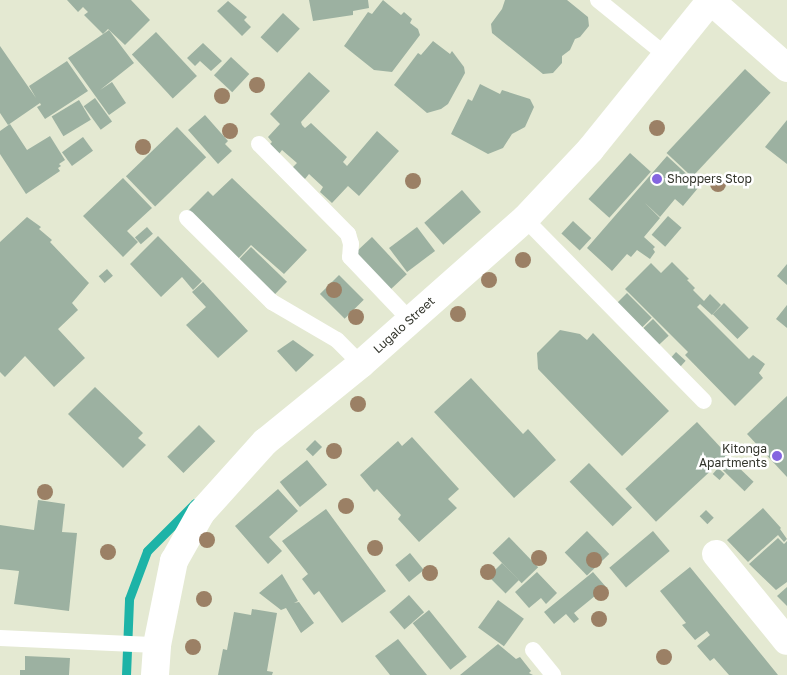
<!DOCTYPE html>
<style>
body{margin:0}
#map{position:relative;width:787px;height:675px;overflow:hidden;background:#e4e9d2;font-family:"Golos Text",sans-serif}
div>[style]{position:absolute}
.stream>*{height:9px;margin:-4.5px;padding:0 4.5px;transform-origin:4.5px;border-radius:4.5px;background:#1db3a7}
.building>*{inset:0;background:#9cb1a1;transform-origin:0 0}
.service>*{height:16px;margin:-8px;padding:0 8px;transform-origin:8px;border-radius:8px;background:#fff}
.minor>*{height:28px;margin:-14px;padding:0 14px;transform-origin:14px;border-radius:14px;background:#fff}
.trees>*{width:16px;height:16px;margin:-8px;border-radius:50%;background:#9b8065}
.dots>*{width:14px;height:14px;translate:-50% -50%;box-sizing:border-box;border:2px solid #fff;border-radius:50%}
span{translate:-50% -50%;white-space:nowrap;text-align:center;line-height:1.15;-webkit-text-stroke:5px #fff;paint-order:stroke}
.poi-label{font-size:12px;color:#33352c}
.left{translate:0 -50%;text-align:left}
.right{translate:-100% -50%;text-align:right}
.street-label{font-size:12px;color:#33352c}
</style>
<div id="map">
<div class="stream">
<div style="left:126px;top:675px;width:76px;rotate:-87.7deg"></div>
<div style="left:129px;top:599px;width:51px;rotate:-69.4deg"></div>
<div style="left:147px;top:551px;width:68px;rotate:-45deg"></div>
</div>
<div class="building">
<div style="clip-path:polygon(67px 0,131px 0,150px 20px,125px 45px,108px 29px,103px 34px,84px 15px,88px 12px,83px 7px,78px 12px)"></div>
<div style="clip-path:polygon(309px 0,368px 0,369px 8px,353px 11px,353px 15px,313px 21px)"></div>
<div style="clip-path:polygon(383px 0,401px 15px,404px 12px,412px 19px,410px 23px,418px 29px,420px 35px,392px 72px,374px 70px,344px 46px,368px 12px,372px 14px)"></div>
<div style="clip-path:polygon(505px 0,567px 0,588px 17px,589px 26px,580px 37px,575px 39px,570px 50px,562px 56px,562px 63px,553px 73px,543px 74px,492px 33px,491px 24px,502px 9px)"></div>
<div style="clip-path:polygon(228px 1px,247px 17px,244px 20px,251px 27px,242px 36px,217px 11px)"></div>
<div style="left:283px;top:13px;width:23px;height:33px;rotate:43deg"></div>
<div style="clip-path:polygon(109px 30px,134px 63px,100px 90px,112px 82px,126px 103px,109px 115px,68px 58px)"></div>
<div style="left:156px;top:32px;width:60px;height:33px;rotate:47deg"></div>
<div style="clip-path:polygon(433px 41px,450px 54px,452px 51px,464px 67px,465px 73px,448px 104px,441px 109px,427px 113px,394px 85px,418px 53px,421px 55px)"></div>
<div style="clip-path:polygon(203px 43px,222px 61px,211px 71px,200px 61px,195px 66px,187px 58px)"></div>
<div style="clip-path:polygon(0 46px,36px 98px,29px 86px,67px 61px,88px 91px,45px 119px,37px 107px,41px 105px,40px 103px,8px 125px,0 113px)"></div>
<div style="left:231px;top:57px;width:25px;height:25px;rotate:43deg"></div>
<div style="left:745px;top:69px;width:35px;height:115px;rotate:43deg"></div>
<div style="clip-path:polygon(309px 72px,330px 91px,301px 122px,302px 125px,305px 128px,311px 123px,347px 157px,343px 162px,347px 166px,377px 131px,399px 151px,359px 196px,348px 186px,332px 203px,320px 192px,323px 187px,309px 174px,305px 179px,293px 172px,293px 167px,297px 163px,282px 150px,279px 154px,269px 145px,272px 142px,268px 137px,280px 124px,270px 114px)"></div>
<div style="clip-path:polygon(480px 84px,500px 94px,502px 90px,530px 99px,534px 107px,525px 127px,512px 134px,503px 148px,488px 154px,451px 134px,468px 99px,472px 101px)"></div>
<div style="left:95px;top:98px;width:29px;height:14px;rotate:54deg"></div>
<div style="left:79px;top:100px;width:23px;height:32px;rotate:59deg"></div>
<div style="clip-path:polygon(205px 115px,228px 141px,225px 144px,232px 151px,218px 164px,188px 130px)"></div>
<div style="clip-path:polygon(787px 120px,787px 164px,765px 147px)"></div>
<div style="clip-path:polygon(10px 124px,27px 150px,50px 136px,65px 160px,59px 164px,61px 166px,58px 168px,60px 171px,26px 194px,0 154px,0 131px)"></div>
<div style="left:177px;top:127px;width:42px;height:71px;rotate:46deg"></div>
<div style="left:83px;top:137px;width:17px;height:26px;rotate:54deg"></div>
<div style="left:630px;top:153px;width:28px;height:62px;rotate:42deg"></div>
<div style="clip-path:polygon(667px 156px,693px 180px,691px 181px,698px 188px,683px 206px,675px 199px,660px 217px,645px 203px,660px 218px,644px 237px,655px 247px,653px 249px,655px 252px,650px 259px,637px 250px,631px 257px,627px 254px,612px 271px,587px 248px)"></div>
<div style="clip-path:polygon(123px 178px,152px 208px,127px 231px,138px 242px,123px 257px,83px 216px)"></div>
<div style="clip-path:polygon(232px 178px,307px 250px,284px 274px,251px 245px,237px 260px,185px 214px,208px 191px,213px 196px)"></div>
<div style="left:462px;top:190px;width:29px;height:50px;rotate:49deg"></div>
<div style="left:668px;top:216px;width:18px;height:25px;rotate:41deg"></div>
<div style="clip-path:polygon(27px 217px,41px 227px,39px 229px,52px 240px,50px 242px,89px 283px,72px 303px,78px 310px,58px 329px,85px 358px,54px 387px,25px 356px,5px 377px,0 372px,0 242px)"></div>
<div style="left:573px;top:221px;width:25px;height:17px;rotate:43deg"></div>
<div style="left:147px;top:227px;width:9px;height:16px;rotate:49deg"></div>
<div style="left:417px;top:227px;width:30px;height:35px;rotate:53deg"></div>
<div style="clip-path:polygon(158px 236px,202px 281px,193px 290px,182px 277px,161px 297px,130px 264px)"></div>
<div style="left:372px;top:237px;width:51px;height:23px;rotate:47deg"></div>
<div style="left:251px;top:247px;width:50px;height:18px;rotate:44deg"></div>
<div style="clip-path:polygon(672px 262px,689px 279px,687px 280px,695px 288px,693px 290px,704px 301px,710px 294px,721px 305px,712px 315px,700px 304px,697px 307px,749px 359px,753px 355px,765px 364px,759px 373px,763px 378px,735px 406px,685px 355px,688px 352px,625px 289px,651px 263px,661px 273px)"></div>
<div style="clip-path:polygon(787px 264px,787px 285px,777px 276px)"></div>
<div style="left:107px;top:269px;width:9px;height:11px;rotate:49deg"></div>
<div style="left:339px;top:275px;width:35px;height:27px;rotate:45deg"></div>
<div style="clip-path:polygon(203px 282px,248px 331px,218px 358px,186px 325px,206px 307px,192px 292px)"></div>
<div style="left:627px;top:293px;width:35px;height:17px;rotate:45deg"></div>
<div style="left:724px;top:303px;width:35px;height:16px;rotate:45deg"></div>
<div style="clip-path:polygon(787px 305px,787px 328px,776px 319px)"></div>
<div style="left:653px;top:319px;width:23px;height:19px;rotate:47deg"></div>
<div style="clip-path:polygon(560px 330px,580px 334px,587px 340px,593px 333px,669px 411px,622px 456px,538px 369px,537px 353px)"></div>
<div style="clip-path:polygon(293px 340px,314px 355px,296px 372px,277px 351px)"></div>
<div style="left:676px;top:352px;width:13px;height:10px;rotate:42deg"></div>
<div style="clip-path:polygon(471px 378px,523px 434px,528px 429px,556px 460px,514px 498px,434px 412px)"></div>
<div style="clip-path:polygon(95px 387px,143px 433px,138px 438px,146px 445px,123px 468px,68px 414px)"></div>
<div style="clip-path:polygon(787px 396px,787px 477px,747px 434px)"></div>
<div style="left:697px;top:422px;width:45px;height:98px;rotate:47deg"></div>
<div style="left:199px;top:425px;width:23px;height:45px;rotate:45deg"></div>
<div style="clip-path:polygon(412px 437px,459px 489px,448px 499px,457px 508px,419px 542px,398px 519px,401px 515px,377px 489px,374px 492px,360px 475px,398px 441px,402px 446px)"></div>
<div style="left:315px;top:440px;width:10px;height:13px;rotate:45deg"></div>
<div style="left:307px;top:460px;width:32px;height:35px;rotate:51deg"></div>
<div style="left:732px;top:461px;width:30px;height:13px;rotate:44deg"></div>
<div style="left:589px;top:463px;width:62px;height:27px;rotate:46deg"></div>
<div style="left:718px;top:468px;width:9px;height:8px;rotate:41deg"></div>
<div style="clip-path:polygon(278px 489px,298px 511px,269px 537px,282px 551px,268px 564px,235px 526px)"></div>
<div style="clip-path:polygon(38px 500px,65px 504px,62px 532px,77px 533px,69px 611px,14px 604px,19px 571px,0 569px,0 525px,34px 530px)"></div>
<div style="clip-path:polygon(763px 508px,781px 528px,780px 529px,787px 539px,784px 542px,778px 535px,748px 562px,727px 540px)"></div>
<div style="clip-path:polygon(326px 509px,386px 591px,342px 623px,319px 591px,314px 595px,302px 579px,308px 574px,282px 541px)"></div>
<div style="left:706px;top:510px;width:11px;height:9px;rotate:45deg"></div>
<div style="left:587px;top:531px;width:32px;height:31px;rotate:46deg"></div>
<div style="left:653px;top:531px;width:26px;height:57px;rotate:50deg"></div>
<div style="left:509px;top:537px;width:42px;height:23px;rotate:46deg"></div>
<div style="clip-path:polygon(778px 538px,784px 544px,787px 541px,787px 582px,776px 590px,749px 564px)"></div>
<div style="left:410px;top:553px;width:22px;height:19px;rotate:51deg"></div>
<div style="left:502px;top:563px;width:24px;height:19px;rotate:45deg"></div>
<div style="clip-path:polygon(690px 567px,778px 675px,729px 675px,714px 658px,710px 661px,697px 646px,710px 635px,707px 631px,695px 640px,682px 625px,686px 623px,660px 591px)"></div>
<div style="clip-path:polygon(537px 572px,557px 593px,546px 604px,541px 598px,529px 608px,515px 592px)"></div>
<div style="clip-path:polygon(593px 572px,606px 587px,574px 613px,579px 619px,574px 623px,566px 614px,554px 624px,544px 612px)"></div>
<div style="clip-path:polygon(282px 574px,298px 601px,294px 603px,299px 602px,314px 623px,301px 633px,286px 608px,281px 610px,259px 593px)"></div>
<div style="clip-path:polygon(787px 587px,787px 606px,777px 596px)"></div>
<div style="left:409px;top:595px;width:23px;height:26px;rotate:49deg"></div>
<div style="left:498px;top:600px;width:32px;height:34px;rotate:36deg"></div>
<div style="clip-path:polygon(252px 609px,277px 613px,267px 671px,273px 672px,272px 675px,218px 675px,223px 649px,227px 650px,234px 612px,251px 615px)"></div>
<div style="left:429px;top:610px;width:60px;height:21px;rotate:51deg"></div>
<div style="clip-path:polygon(398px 639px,427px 675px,390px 675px,375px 656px)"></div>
<div style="clip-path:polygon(498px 644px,516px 659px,520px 657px,531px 671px,529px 673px,533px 675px,460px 675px)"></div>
<div style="clip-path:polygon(25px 656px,70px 658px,69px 675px,20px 675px,20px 670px,25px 670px)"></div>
</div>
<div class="service">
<div style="left:598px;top:0;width:89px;rotate:39.1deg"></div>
<div style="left:259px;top:144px;width:127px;rotate:45.3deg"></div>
<div style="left:348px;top:234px;width:10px;rotate:73deg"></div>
<div style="left:351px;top:244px;width:13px;rotate:94deg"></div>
<div style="left:350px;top:257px;width:87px;rotate:46.4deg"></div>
<div style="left:187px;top:218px;width:120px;rotate:44.7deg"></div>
<div style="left:272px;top:302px;width:75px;rotate:30.3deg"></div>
<div style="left:337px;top:340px;width:34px;rotate:45deg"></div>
<div style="left:525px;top:219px;width:255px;rotate:45.5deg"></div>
<div style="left:0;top:638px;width:157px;rotate:2.6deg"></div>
<div style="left:533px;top:650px;width:32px;rotate:51deg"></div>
</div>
<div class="minor">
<div style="left:710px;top:0;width:103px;rotate:41.4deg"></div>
<div style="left:716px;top:554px;width:112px;rotate:50.8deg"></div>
<div style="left:155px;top:675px;width:30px;rotate:-86deg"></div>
<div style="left:157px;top:645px;width:86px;rotate:-78.6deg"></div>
<div style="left:174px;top:561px;width:55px;rotate:-60.6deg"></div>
<div style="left:201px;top:513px;width:96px;rotate:-48deg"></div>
<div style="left:265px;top:442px;width:124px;rotate:-39.1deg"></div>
<div style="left:361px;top:364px;width:219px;rotate:-41.5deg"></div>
<div style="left:525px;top:219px;width:95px;rotate:-46.7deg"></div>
<div style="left:590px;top:150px;width:193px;rotate:-51.1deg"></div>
</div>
<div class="trees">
<div style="left:257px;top:85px"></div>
<div style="left:222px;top:96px"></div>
<div style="left:657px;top:128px"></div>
<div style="left:230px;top:131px"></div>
<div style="left:143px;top:147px"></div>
<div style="left:413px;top:181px"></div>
<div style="left:718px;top:184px"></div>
<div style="left:523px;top:260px"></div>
<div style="left:489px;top:280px"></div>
<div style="left:334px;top:290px"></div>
<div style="left:458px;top:314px"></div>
<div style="left:356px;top:317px"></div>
<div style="left:358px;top:404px"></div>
<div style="left:334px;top:451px"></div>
<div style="left:45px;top:492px"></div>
<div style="left:346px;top:506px"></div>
<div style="left:207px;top:540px"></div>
<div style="left:375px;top:548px"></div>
<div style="left:108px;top:552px"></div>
<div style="left:539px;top:558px"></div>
<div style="left:594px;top:560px"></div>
<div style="left:488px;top:572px"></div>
<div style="left:430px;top:573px"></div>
<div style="left:601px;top:593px"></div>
<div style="left:204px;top:599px"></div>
<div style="left:599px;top:619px"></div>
<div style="left:193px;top:647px"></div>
<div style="left:664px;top:657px"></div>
</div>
<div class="dots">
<div style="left:657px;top:179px;background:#8465e0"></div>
<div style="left:777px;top:456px;background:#8465e0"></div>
</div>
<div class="poi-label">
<span class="left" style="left:667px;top:179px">Shoppers Stop</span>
<span class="right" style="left:767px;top:456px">Kitonga<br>Apartments</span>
</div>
<div class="street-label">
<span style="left:404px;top:325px;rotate:-42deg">Lugalo Street</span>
</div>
</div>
